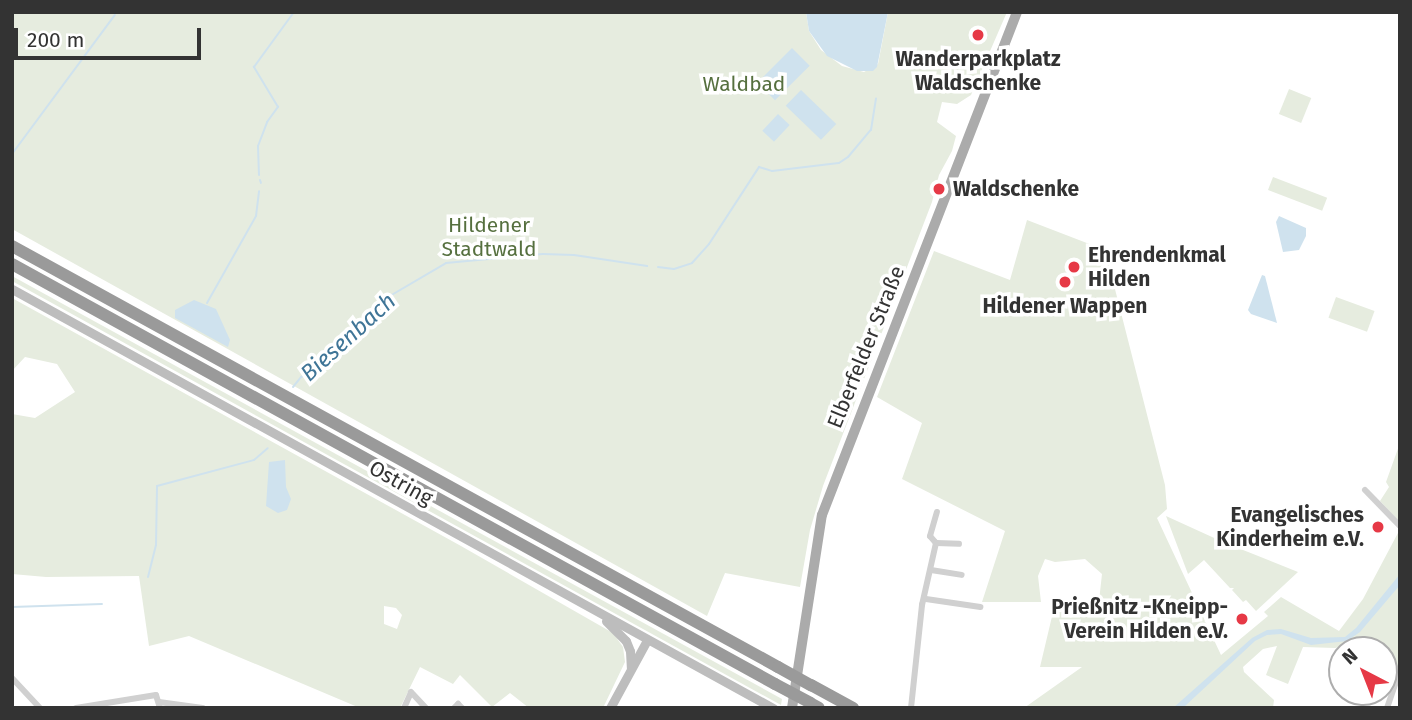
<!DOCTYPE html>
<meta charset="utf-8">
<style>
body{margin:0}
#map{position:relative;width:1412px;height:720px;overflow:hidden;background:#fff;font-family:"Fira Sans",sans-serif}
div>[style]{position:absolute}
.green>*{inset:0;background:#e6ecdf;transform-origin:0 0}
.water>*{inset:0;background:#cfe2ee;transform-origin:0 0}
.stream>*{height:2px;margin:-1px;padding:0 1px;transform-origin:1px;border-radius:1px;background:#cfe2ee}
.minor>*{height:6px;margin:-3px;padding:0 3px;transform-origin:3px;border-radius:3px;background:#d0d0d0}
.secondary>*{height:9px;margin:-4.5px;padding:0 4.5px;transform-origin:4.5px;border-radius:4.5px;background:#bdbdbd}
.primary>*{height:10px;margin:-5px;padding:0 5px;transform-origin:5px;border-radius:5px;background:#ababab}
.motorway>*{height:12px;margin:-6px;padding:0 6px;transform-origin:6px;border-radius:6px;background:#9a9a9a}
.motorway-bridge>*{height:12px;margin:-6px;padding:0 6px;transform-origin:6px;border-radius:6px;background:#9a9a9a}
.dots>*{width:19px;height:19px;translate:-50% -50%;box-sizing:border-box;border:4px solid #fff;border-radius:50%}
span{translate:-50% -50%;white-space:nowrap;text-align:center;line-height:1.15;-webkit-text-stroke:7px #fff;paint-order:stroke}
.poi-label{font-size:21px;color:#333;font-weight:700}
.left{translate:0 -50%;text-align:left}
.right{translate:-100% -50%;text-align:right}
.park-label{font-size:21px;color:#56703f}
.street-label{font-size:21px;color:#333}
.water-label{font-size:23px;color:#3f7597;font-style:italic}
.frame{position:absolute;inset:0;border:14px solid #333;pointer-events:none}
.north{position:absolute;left:1328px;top:636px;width:70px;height:70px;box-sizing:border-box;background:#fff;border:2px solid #adadad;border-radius:50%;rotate:318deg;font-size:19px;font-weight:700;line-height:28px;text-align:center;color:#333}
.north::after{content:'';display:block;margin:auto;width:24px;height:32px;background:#e63946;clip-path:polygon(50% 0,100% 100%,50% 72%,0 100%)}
.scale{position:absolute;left:14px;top:28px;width:187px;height:32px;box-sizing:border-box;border:4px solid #333;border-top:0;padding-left:9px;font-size:21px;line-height:24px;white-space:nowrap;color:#333;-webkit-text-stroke:5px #fff;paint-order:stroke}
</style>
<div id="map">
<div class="green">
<div style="clip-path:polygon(12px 12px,806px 12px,809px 31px,821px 50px,842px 66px,864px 72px,878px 64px,888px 12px,1007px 12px,971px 95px,957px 104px,942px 102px,937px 122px,956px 136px,952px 151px,939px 175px,932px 202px,823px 486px,810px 530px,800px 587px,725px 573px,707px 616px,12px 229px)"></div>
<div style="left:1289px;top:89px;width:24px;height:27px;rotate:22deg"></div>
<div style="left:1273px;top:177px;width:58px;height:14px;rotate:21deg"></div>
<div style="clip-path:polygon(1027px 220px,1105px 250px,1165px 485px,1167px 509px,1157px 518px,1221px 655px,1268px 616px,1264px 612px,1281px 597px,1339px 631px,1363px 599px,1399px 531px,1400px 663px,1394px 678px,1384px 674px,1384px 650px,1350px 650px,1352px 645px,1335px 648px,1303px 647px,1288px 684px,1266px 675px,1277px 646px,1263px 649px,1243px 667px,1244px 672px,1274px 700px,1273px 708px,1024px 708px,1082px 667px,1040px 667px,1054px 608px,1092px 612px,1099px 601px,1102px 574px,1085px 559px,1055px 562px,1045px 559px,1038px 576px,1041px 602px,982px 602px,1005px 531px,902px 479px,922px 423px,877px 397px,934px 251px,1010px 280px)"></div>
<div style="clip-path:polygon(12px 276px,782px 699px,781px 705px,12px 281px)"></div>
<div style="left:1336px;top:297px;width:41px;height:22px;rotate:20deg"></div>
<div style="clip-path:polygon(evenodd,12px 298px,461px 546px,613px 633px,623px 647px,625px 662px,603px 708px,529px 708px,510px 693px,492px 707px,460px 675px,453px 684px,420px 667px,400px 708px,360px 708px,189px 636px,149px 646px,139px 576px,46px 577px,12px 574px,12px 414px,35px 418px,75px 392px,57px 364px,25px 357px,12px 371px,12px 298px,384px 606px,396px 608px,402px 615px,397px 629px,384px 624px,384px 606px)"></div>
<div style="clip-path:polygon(1400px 443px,1400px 522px,1380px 501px,1389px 487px,1386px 482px)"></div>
<div style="clip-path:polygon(1166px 516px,1223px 542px,1298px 572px,1256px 611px,1246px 600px,1243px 602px,1232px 590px,1234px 588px,1230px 588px,1204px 560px,1188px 574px)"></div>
</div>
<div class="water">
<div style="clip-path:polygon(806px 12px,888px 12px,877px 67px,873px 71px,857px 71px,827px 56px,809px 31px)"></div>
<div style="left:792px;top:48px;width:25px;height:49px;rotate:45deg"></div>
<div style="left:801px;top:90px;width:49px;height:22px;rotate:44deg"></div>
<div style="left:778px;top:114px;width:16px;height:23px;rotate:43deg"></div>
<div style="clip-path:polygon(1279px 216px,1306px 228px,1306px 236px,1299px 250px,1283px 252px,1276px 222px)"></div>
<div style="clip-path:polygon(1262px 275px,1265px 276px,1277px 323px,1251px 314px,1248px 310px)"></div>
<div style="clip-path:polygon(194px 300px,216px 309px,230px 340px,228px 347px,175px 318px,175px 310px)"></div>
<div style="clip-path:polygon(285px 460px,286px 487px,291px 499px,287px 510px,278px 513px,266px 506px,269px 462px)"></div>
<div style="clip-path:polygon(1400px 574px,1400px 585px,1360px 632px,1347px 641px,1311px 645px,1281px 634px,1267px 635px,1255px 641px,1184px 707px,1173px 708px,1252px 638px,1267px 630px,1281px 629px,1311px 638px,1345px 637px,1356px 628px)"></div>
</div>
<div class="stream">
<div style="left:12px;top:154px;width:173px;rotate:-53.5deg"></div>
<div style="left:259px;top:175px;width:29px;rotate:-92deg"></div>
<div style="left:258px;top:146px;width:26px;rotate:-69deg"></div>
<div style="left:267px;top:122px;width:19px;rotate:-54deg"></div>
<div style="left:278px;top:107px;width:47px;rotate:-121deg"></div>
<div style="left:254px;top:67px;width:68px;rotate:-54deg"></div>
<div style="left:260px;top:180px;width:3px;rotate:72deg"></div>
<div style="left:658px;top:267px;width:16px;rotate:7deg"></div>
<div style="left:674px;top:269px;width:19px;rotate:-18deg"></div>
<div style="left:692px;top:263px;width:25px;rotate:-48deg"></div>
<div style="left:709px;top:244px;width:92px;rotate:-57deg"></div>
<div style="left:759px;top:167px;width:14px;rotate:17deg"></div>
<div style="left:772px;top:171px;width:67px;rotate:-6.8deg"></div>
<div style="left:839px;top:163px;width:11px;rotate:-34deg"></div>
<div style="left:848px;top:157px;width:35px;rotate:-50deg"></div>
<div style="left:871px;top:130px;width:32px;rotate:-81deg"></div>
<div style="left:207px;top:303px;width:100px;rotate:-60.6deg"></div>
<div style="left:256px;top:216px;width:25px;rotate:-83deg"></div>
<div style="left:293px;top:387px;width:13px;rotate:-51deg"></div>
<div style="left:301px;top:377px;width:14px;rotate:-25deg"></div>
<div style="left:314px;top:371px;width:99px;rotate:-45.8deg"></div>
<div style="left:383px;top:300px;width:73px;rotate:-30.4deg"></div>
<div style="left:446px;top:263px;width:97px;rotate:-5.3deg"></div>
<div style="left:543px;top:254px;width:31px;rotate:2deg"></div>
<div style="left:574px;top:255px;width:74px;rotate:8.6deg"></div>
<div style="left:148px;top:577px;width:33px;rotate:-76deg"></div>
<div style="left:156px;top:545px;width:59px;rotate:-89deg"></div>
<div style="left:157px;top:486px;width:100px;rotate:-15deg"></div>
<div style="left:254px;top:460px;width:18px;rotate:-41deg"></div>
<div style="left:12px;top:607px;width:90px;rotate:-1.9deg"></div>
</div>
<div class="minor">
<div style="left:1365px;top:490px;width:50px;rotate:45.8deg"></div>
<div style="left:936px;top:543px;width:9px;rotate:-131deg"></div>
<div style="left:930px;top:536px;width:25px;rotate:-74deg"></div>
<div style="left:931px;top:570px;width:31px;rotate:9deg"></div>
<div style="left:926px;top:599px;width:55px;rotate:8.4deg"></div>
<div style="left:12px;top:678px;width:41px;rotate:47deg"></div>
<div style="left:159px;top:702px;width:44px;rotate:7.8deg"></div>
<div style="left:76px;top:708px;width:81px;rotate:-9.2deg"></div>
<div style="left:156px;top:695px;width:14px;rotate:73deg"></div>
<div style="left:404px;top:708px;width:17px;rotate:-66deg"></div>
<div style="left:411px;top:692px;width:22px;rotate:47deg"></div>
<div style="left:454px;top:708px;width:6px;rotate:-45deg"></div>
<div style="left:458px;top:704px;width:6px;rotate:45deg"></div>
<div style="left:911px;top:708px;width:104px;rotate:-83.9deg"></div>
<div style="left:922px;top:605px;width:64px;rotate:-77.3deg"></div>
<div style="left:936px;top:543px;width:23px;rotate:2deg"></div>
<div style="left:1387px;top:708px;width:39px;rotate:-71deg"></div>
</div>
<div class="secondary">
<div style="left:12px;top:289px;width:869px;rotate:28.84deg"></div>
<div style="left:606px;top:621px;width:28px;rotate:45deg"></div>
<div style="left:626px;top:641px;width:11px;rotate:68deg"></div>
<div style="left:630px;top:651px;width:17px;rotate:87deg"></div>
<div style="left:610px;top:708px;width:77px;rotate:-61.4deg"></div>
</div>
<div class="primary">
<div style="left:792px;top:708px;width:195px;rotate:-81.2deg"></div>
<div style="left:822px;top:515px;width:539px;rotate:-68.81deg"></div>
</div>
<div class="motorway">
<div style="left:12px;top:246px;width:874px;rotate:28.79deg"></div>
<div style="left:12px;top:264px;width:871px;rotate:28.83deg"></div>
<div style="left:811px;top:685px;width:48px;rotate:28.7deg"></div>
<div style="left:810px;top:703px;width:10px;rotate:29deg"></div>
</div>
<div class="motorway-bridge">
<div style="left:778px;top:667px;width:38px;rotate:29deg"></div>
<div style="left:775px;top:684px;width:40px;rotate:28deg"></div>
</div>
<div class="dots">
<div style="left:978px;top:35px;background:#e63946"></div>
<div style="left:939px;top:189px;background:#e63946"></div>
<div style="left:1074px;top:267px;background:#e63946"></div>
<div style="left:1065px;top:282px;background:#e63946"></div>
<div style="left:1378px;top:527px;background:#e63946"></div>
<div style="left:1242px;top:619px;background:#e63946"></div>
</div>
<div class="poi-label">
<span style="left:978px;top:71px">Wanderparkplatz<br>Waldschenke</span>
<span class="left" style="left:953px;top:189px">Waldschenke</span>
<span class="left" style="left:1088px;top:267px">Ehrendenkmal<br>Hilden</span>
<span style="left:1065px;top:306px">Hildener Wappen</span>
<span class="right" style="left:1364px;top:527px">Evangelisches<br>Kinderheim e.V.</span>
<span class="right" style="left:1228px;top:619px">Prießnitz -Kneipp-<br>Verein Hilden e.V.</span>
</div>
<div class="park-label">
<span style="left:744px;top:84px">Waldbad</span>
<span style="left:489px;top:237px">Hildener<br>Stadtwald</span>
</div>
<div class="street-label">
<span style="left:866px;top:347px;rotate:-68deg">Elberfelder Straße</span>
<span style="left:401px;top:483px;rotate:29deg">Ostring</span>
</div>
<div class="water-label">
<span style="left:348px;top:337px;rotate:-42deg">Biesenbach</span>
</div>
<div class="frame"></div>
<div class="north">N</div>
<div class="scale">200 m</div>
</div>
